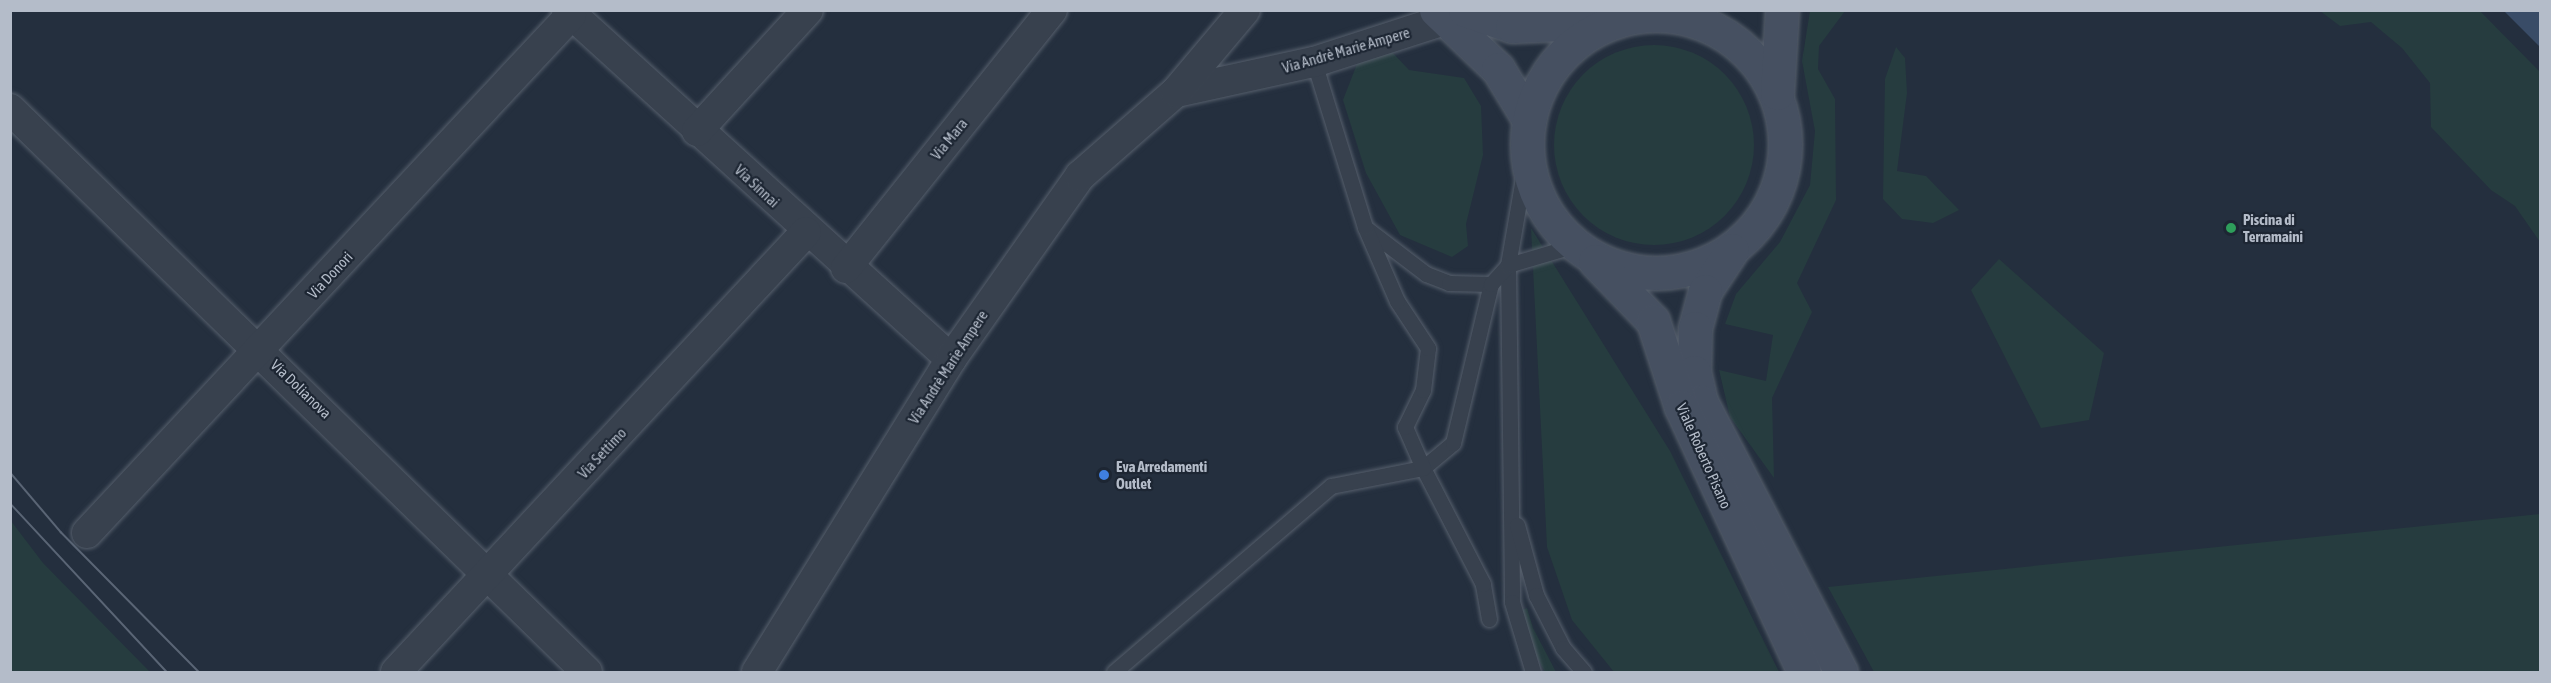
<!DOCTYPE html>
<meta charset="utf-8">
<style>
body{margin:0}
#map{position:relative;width:2551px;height:683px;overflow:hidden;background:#242f3e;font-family:"Asap Condensed",sans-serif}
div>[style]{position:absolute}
.green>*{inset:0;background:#263c3f}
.round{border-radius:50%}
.water>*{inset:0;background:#394c67}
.roads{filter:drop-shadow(0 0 2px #565f6c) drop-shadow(0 0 2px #565f6c)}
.lane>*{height:15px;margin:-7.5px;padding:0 7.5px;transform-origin:7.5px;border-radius:7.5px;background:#38414e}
.street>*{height:30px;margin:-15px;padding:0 15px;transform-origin:15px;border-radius:15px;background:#38414e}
.secondary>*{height:33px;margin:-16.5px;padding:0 16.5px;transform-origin:16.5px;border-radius:16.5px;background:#465061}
.secondary>.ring{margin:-16.5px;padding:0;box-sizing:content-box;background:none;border:33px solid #465061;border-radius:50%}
.tram>*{height:1.5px;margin:-0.75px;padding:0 0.75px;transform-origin:0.75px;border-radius:0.75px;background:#5a6575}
.dots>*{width:16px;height:16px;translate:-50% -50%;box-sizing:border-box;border:3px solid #1d2633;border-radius:50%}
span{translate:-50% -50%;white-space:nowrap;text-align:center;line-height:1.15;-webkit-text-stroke:4.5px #1d2633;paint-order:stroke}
.street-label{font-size:15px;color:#b4bcc9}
.poi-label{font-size:15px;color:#b4bcc9;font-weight:700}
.left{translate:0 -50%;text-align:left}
.frame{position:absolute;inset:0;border:12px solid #b4bcc9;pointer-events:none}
</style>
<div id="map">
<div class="green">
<div style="clip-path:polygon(1810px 11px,1845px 11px,1819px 46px,1818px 69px,1835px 99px,1836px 200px,1797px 283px,1812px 312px,1772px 398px,1774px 478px,1730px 417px,1719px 370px,1766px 381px,1773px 335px,1725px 324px,1736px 294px,1780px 242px,1810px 185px,1815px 131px,1802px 61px)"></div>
<div style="clip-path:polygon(2320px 11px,2480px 11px,2540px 72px,2540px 242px,2515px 206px,2491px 190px,2431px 127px,2430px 83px,2402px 48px,2371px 22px,2340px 26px)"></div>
<div class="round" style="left:1554px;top:45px;width:200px;height:200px"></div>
<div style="clip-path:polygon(1896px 47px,1905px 58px,1907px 93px,1897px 171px,1926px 176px,1959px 210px,1933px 223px,1902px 219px,1883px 199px,1885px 79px)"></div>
<div style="clip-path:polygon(1391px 51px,1409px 70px,1464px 78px,1481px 106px,1483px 155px,1466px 224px,1468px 246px,1452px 257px,1400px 235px,1366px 173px,1343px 100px,1357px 64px)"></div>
<div style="clip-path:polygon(1531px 228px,1670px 451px,1779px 672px,1614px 672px,1572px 620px,1547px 547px)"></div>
<div style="clip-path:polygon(1999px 259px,2104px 353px,2089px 420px,2041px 428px,1971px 290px)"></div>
<div style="clip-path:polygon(2540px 514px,2540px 672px,1874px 672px,1828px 587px)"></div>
<div style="clip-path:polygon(11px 521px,43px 563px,150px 672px,11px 672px)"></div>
<div style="clip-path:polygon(1527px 608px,1533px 628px,1556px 672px,1545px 672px,1534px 652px,1519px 611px)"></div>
</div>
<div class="water">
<div style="clip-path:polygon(2504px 11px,2540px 11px,2540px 47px)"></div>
</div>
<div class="roads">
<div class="lane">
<div style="left:1527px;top:155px;width:112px;rotate:99.8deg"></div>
<div style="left:1508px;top:265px;width:337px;rotate:89.3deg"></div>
<div style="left:1512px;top:602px;width:73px;rotate:73.3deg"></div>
<div style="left:1367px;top:229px;width:74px;rotate:37.3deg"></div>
<div style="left:1426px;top:274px;width:25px;rotate:21deg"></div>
<div style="left:1449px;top:283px;width:42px;rotate:1.4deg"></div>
<div style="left:1517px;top:525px;width:73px;rotate:74.8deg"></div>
<div style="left:1536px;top:595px;width:59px;rotate:63deg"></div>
<div style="left:1563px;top:648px;width:32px;rotate:49deg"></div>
<div style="left:1489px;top:619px;width:36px;rotate:-100deg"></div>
<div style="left:1483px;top:584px;width:131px;rotate:-117.3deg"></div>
<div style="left:1423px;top:468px;width:39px;rotate:-40deg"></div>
<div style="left:1453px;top:443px;width:163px;rotate:-76.6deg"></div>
<div style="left:1491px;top:284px;width:25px;rotate:-48deg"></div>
<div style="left:1508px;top:265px;width:71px;rotate:-16.4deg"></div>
<div style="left:1114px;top:672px;width:286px;rotate:-40.6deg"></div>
<div style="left:1331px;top:486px;width:94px;rotate:-11.1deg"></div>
<div style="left:1423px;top:468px;width:45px;rotate:-113.7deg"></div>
<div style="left:1405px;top:427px;width:41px;rotate:-64.1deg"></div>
<div style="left:1423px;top:390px;width:42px;rotate:-83.2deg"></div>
<div style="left:1428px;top:348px;width:56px;rotate:-123.4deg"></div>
<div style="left:1397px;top:301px;width:81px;rotate:-113.4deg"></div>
<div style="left:1365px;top:227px;width:173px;rotate:-107.2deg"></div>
</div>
<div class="street">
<div style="left:567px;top:10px;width:519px;rotate:42.27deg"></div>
<div style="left:1176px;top:92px;width:141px;rotate:-12.3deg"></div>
<div style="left:1314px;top:62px;width:137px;rotate:-17.9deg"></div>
<div style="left:10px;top:109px;width:806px;rotate:44.3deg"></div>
<div style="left:697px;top:131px;width:164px;rotate:-47.5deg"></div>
<div style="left:846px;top:268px;width:330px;rotate:-51.4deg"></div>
<div style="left:87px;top:533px;width:709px;rotate:-46.94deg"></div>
<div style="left:396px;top:672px;width:601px;rotate:-47.02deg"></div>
<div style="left:757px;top:672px;width:368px;rotate:-58.2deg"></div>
<div style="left:951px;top:359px;width:224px;rotate:-54.8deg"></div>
<div style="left:1080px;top:176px;width:128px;rotate:-41.2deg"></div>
<div style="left:1176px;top:92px;width:107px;rotate:-49.9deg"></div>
</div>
<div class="secondary">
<div style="left:1436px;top:10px;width:86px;rotate:43.6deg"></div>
<div style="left:1498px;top:69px;width:60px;rotate:58.7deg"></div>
<div style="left:1465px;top:10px;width:50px;rotate:18.8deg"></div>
<div style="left:1512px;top:26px;width:95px;rotate:-2.4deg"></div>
<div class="ring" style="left:1527px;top:15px;width:225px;height:225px"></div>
<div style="left:1777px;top:93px;width:83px;rotate:-86.6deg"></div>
<div style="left:1732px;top:250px;width:49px;rotate:123.4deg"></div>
<div style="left:1705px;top:291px;width:38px;rotate:105deg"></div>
<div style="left:1695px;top:328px;width:44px;rotate:91.3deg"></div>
<div style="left:1694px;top:372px;width:31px;rotate:77deg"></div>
<div style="left:1701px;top:402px;width:304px;rotate:62.6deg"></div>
<div style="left:1595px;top:261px;width:83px;rotate:46deg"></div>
<div style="left:1653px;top:321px;width:90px;rotate:72deg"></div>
<div style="left:1681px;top:407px;width:292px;rotate:65.1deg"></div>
</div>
</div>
<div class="tram">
<div style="left:10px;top:472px;width:79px;rotate:49.6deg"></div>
<div style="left:61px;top:532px;width:197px;rotate:45.4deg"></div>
<div style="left:10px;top:503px;width:231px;rotate:47.1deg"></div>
</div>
<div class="dots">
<div style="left:2231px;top:228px;background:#2e9e5b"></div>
<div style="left:1104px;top:475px;background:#3f7fe0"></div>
</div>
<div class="street-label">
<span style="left:1346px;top:50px;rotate:-16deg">Via Andrè Marie Ampere</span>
<span style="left:949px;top:139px;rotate:-51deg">Via Mara</span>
<span style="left:757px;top:186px;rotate:43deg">Via Sinnai</span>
<span style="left:330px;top:275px;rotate:-47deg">Via Donori</span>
<span style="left:948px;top:367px;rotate:-57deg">Via Andrè Marie Ampere</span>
<span style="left:301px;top:389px;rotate:44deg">Via Dolianova</span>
<span style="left:602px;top:453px;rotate:-47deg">Via Settimo</span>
<span style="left:1704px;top:456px;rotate:66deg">Viale Roberto Pisano</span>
</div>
<div class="poi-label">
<span class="left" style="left:2243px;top:228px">Piscina di<br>Terramaini</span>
<span class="left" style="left:1116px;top:475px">Eva Arredamenti<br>Outlet</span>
</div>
<div class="frame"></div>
</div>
